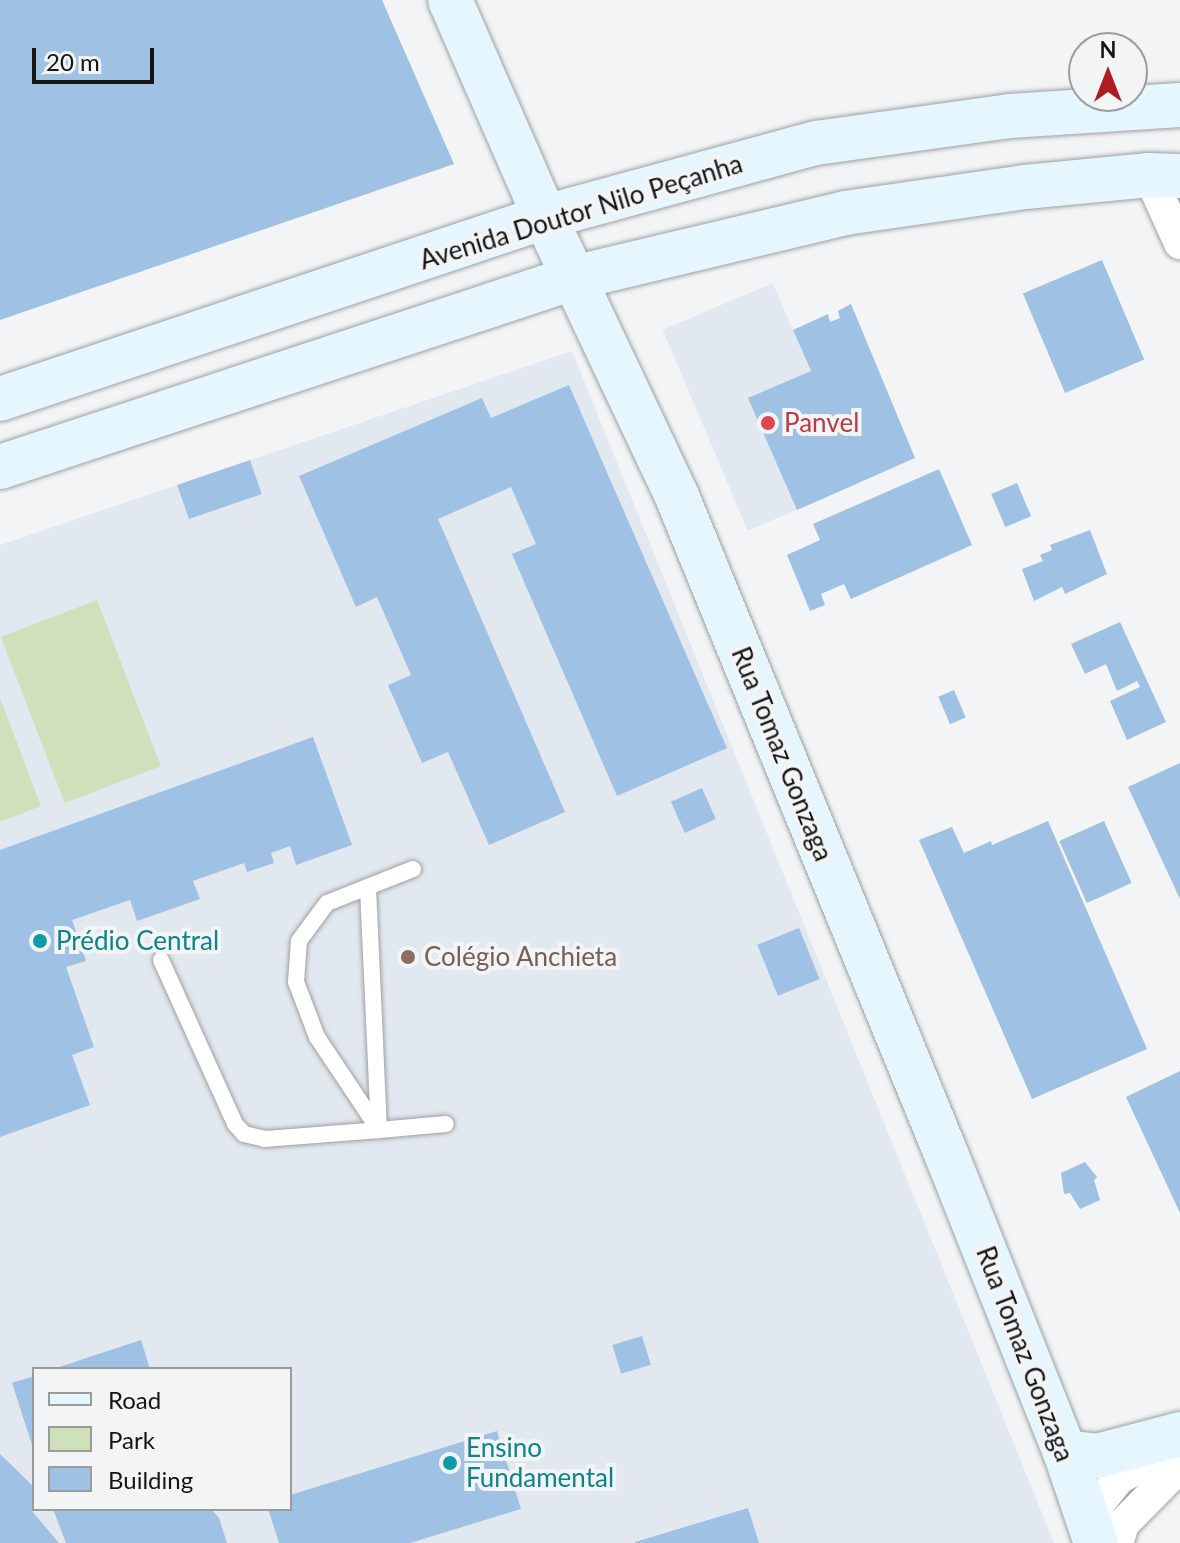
<!DOCTYPE html>
<meta charset="utf-8">
<style>
body{margin:0}
#map{position:relative;width:1180px;height:1543px;overflow:hidden;background:#f3f4f5;font-family:Lato,sans-serif}
div>[style]{position:absolute}
.built>*{inset:0;background:#e2e8ef;transform-origin:0 0}
.green>*{inset:0;background:#cfe1bb;transform-origin:0 0}
.building>*{inset:0;background:#9fc1e3;transform-origin:0 0}
.roads{filter:drop-shadow(0 0 2px #9fa0a1) drop-shadow(0 0 2px #9fa0a1)}
.lane>*{height:16px;margin:-8px;padding:0 8px;transform-origin:8px;border-radius:8px;background:#fff}
.street>*{height:32px;margin:-16px;padding:0 16px;transform-origin:16px;border-radius:16px;background:#fff}
.secondary>*{height:44px;margin:-22px;padding:0 22px;transform-origin:22px;border-radius:22px;background:#e5f6fe}
.dots>*{width:22px;height:22px;translate:-50% -50%;box-sizing:border-box;border:4px solid #f3f4f5;border-radius:50%}
span{translate:-50% -50%;white-space:nowrap;text-align:center;line-height:1.15;-webkit-text-stroke:8px #f3f4f5;paint-order:stroke}
.street-label{font-size:26px;color:#141515}
.health-label{font-size:26px;color:#be3a42}
.left{translate:0 -50%;text-align:left}
.culture-label{font-size:26px;color:#0d838f}
.education-label{font-size:26px;color:#785e54}
.legend{position:absolute;left:32px;top:1367px;width:260px;height:144px;box-sizing:border-box;background:#f3f4f5;border:2px solid #9a9b9b;margin:0;padding:10px 14px;list-style:none;font-size:24px;color:#141515}
.legend li{display:flex;align-items:center;gap:16px;height:40px}
.legend b{width:40px;border:2px solid #9a9b9b}
.north{position:absolute;left:1068px;top:32px;width:80px;height:80px;box-sizing:border-box;background:#f3f4f5;border:2px solid #9a9b9b;border-radius:50%;rotate:0deg;font-size:22px;font-weight:700;line-height:32px;text-align:center;color:#141515}
.north::after{content:'';display:block;margin:auto;width:28px;height:36px;background:#af1d21;clip-path:polygon(50% 0,100% 100%,50% 72%,0 100%)}
.scale{position:absolute;left:32px;top:48px;width:122px;height:36px;box-sizing:border-box;border:4px solid #141515;border-top:0;padding-left:10px;font-size:24px;line-height:28px;white-space:nowrap;color:#141515;-webkit-text-stroke:6px #f3f4f5;paint-order:stroke}
</style>
<div id="map">
<div class="built">
<div style="left:773px;top:283px;width:218px;height:120px;rotate:67deg"></div>
<div style="clip-path:polygon(evenodd,572px 351px,1054px 1543px,0 1543px,0 545px,572px 351px,34px 1369px,290px 1369px,290px 1509px,34px 1509px,34px 1369px)"></div>
</div>
<div class="green">
<div style="left:97px;top:600px;width:178px;height:103px;rotate:69deg"></div>
<div style="clip-path:polygon(0 698px,41px 806px,0 822px)"></div>
</div>
<div class="building">
<div style="clip-path:polygon(0 0,382px 0,454px 164px,0 320px)"></div>
<div style="left:1102px;top:260px;width:108px;height:86px;rotate:67deg"></div>
<div style="clip-path:polygon(851px 304px,915px 458px,797px 510px,748px 398px,811px 371px,793px 330px,828px 314px,830px 322px,840px 318px,838px 311px)"></div>
<div style="clip-path:polygon(569px 385px,727px 748px,617px 796px,512px 554px,536px 544px,511px 487px,438px 519px,565px 812px,489px 845px,448px 752px,422px 763px,388px 685px,411px 675px,377px 597px,356px 607px,299px 476px,482px 398px,491px 418px)"></div>
<div style="left:250px;top:460px;width:36px;height:77px;rotate:71deg"></div>
<div style="clip-path:polygon(939px 469px,972px 545px,851px 599px,844px 584px,821px 594px,825px 605px,810px 611px,787px 555px,820px 540px,813px 524px)"></div>
<div style="left:1017px;top:483px;width:36px;height:28px;rotate:67deg"></div>
<div style="clip-path:polygon(1090px 530px,1107px 574px,1065px 594px,1062px 587px,1034px 601px,1022px 569px,1043px 561px,1040px 555px,1052px 550px,1050px 545px)"></div>
<div style="clip-path:polygon(1120px 622px,1166px 722px,1127px 740px,1110px 701px,1140px 687px,1137px 681px,1117px 691px,1106px 664px,1085px 674px,1071px 644px)"></div>
<div style="left:954px;top:690px;width:30px;height:17px;rotate:67deg"></div>
<div style="clip-path:polygon(313px 737px,352px 845px,296px 865px,290px 846px,271px 853px,274px 863px,247px 872px,244px 863px,193px 881px,200px 899px,137px 921px,130px 900px,72px 920px,86px 961px,66px 967px,94px 1047px,72px 1055px,90px 1105px,0 1137px,0 850px)"></div>
<div style="clip-path:polygon(1180px 763px,1180px 899px,1128px 787px)"></div>
<div style="left:702px;top:788px;width:34px;height:34px;rotate:66deg"></div>
<div style="clip-path:polygon(1048px 821px,1147px 1049px,1032px 1099px,919px 840px,952px 827px,964px 853px,991px 841px,992px 845px)"></div>
<div style="left:1104px;top:821px;width:68px;height:49px;rotate:66deg"></div>
<div style="left:799px;top:928px;width:55px;height:45px;rotate:68deg"></div>
<div style="clip-path:polygon(1180px 1071px,1180px 1213px,1126px 1097px)"></div>
<div style="clip-path:polygon(1085px 1162px,1097px 1177px,1094px 1180px,1100px 1200px,1080px 1209px,1070px 1193px,1064px 1194px,1061px 1173px)"></div>
<div style="left:642px;top:1336px;width:30px;height:31px;rotate:73deg"></div>
<div style="clip-path:polygon(141px 1340px,150px 1369px,56px 1369px,56px 1368px)"></div>
<div style="clip-path:polygon(34px 1376px,34px 1448px,33px 1448px,12px 1383px)"></div>
<div style="clip-path:polygon(497px 1431px,521px 1509px,410px 1543px,279px 1543px,268px 1509px,290px 1509px,290px 1495px)"></div>
<div style="clip-path:polygon(0 1454px,34px 1487px,32px 1511px,59px 1543px,0 1543px)"></div>
<div style="clip-path:polygon(748px 1508px,759px 1543px,635px 1543px,635px 1542px)"></div>
<div style="clip-path:polygon(53px 1509px,211px 1509px,219px 1518px,227px 1543px,66px 1543px)"></div>
</div>
<div class="roads">
<div class="lane">
<div style="left:413px;top:869px;width:92px;rotate:158.4deg"></div>
<div style="left:327px;top:903px;width:47px;rotate:126.4deg"></div>
<div style="left:299px;top:941px;width:41px;rotate:94.2deg"></div>
<div style="left:296px;top:982px;width:59px;rotate:69.1deg"></div>
<div style="left:317px;top:1037px;width:112px;rotate:56.3deg"></div>
<div style="left:379px;top:1130px;width:67px;rotate:-5.1deg"></div>
<div style="left:161px;top:960px;width:180px;rotate:65.7deg"></div>
<div style="left:235px;top:1124px;width:13px;rotate:48deg"></div>
<div style="left:244px;top:1134px;width:22px;rotate:13deg"></div>
<div style="left:265px;top:1139px;width:114px;rotate:-4.5deg"></div>
<div style="left:379px;top:1130px;width:243px;rotate:-92.6deg"></div>
</div>
<div class="street">
<div style="left:1149px;top:175px;width:75px;rotate:65.5deg"></div>
<div style="left:1087px;top:1518px;width:51px;rotate:-51.3deg"></div>
<div style="left:1119px;top:1478px;width:63px;rotate:-28.6deg"></div>
<div style="left:1117px;top:1543px;width:20px;rotate:-72deg"></div>
<div style="left:1123px;top:1524px;width:81px;rotate:-45.5deg"></div>
</div>
<div class="secondary">
<div style="left:450px;top:0;width:237px;rotate:66.4deg"></div>
<div style="left:545px;top:217px;width:306px;rotate:64.7deg"></div>
<div style="left:676px;top:494px;width:715px;rotate:67.74deg"></div>
<div style="left:947px;top:1156px;width:319px;rotate:68.3deg"></div>
<div style="left:1065px;top:1452px;width:96px;rotate:71.2deg"></div>
<div style="left:0;top:399px;width:575px;rotate:-18.47deg"></div>
<div style="left:545px;top:217px;width:281px;rotate:-15.3deg"></div>
<div style="left:816px;top:143px;width:196px;rotate:-7.9deg"></div>
<div style="left:1010px;top:116px;width:170px;rotate:-3.7deg"></div>
<div style="left:0;top:467px;width:603px;rotate:-18.25deg"></div>
<div style="left:573px;top:278px;width:280px;rotate:-13.4deg"></div>
<div style="left:845px;top:213px;width:182px;rotate:-8.2deg"></div>
<div style="left:1025px;top:187px;width:125px;rotate:-5.5deg"></div>
<div style="left:1149px;top:175px;width:31px;rotate:2deg"></div>
<div style="left:1065px;top:1452px;width:32px;rotate:7deg"></div>
<div style="left:1097px;top:1456px;width:86px;rotate:-14.8deg"></div>
</div>
</div>
<div class="dots">
<div style="left:768px;top:423px;background:#e0444e"></div>
<div style="left:40px;top:941px;background:#0f9aa8"></div>
<div style="left:408px;top:957px;background:#8d6e63"></div>
<div style="left:450px;top:1463px;background:#0f9aa8"></div>
</div>
<div class="street-label">
<span style="left:581px;top:212px;rotate:-17deg">Avenida Doutor Nilo Peçanha</span>
<span style="left:782px;top:754px;rotate:68deg">Rua Tomaz Gonzaga</span>
<span style="left:1025px;top:1354px;rotate:69deg">Rua Tomaz Gonzaga</span>
</div>
<div class="health-label">
<span class="left" style="left:784px;top:423px">Panvel</span>
</div>
<div class="culture-label">
<span class="left" style="left:56px;top:941px">Prédio Central</span>
<span class="left" style="left:466px;top:1463px">Ensino<br>Fundamental</span>
</div>
<div class="education-label">
<span class="left" style="left:424px;top:957px">Colégio Anchieta</span>
</div>
<ul class="legend">
<li><b style="height:10px;background:#e5f6fe"></b>Road</li>
<li><b style="height:22px;background:#cfe1bb"></b>Park</li>
<li><b style="height:22px;background:#9fc1e3"></b>Building</li>
</ul>
<div class="north">N</div>
<div class="scale">20 m</div>
</div>
